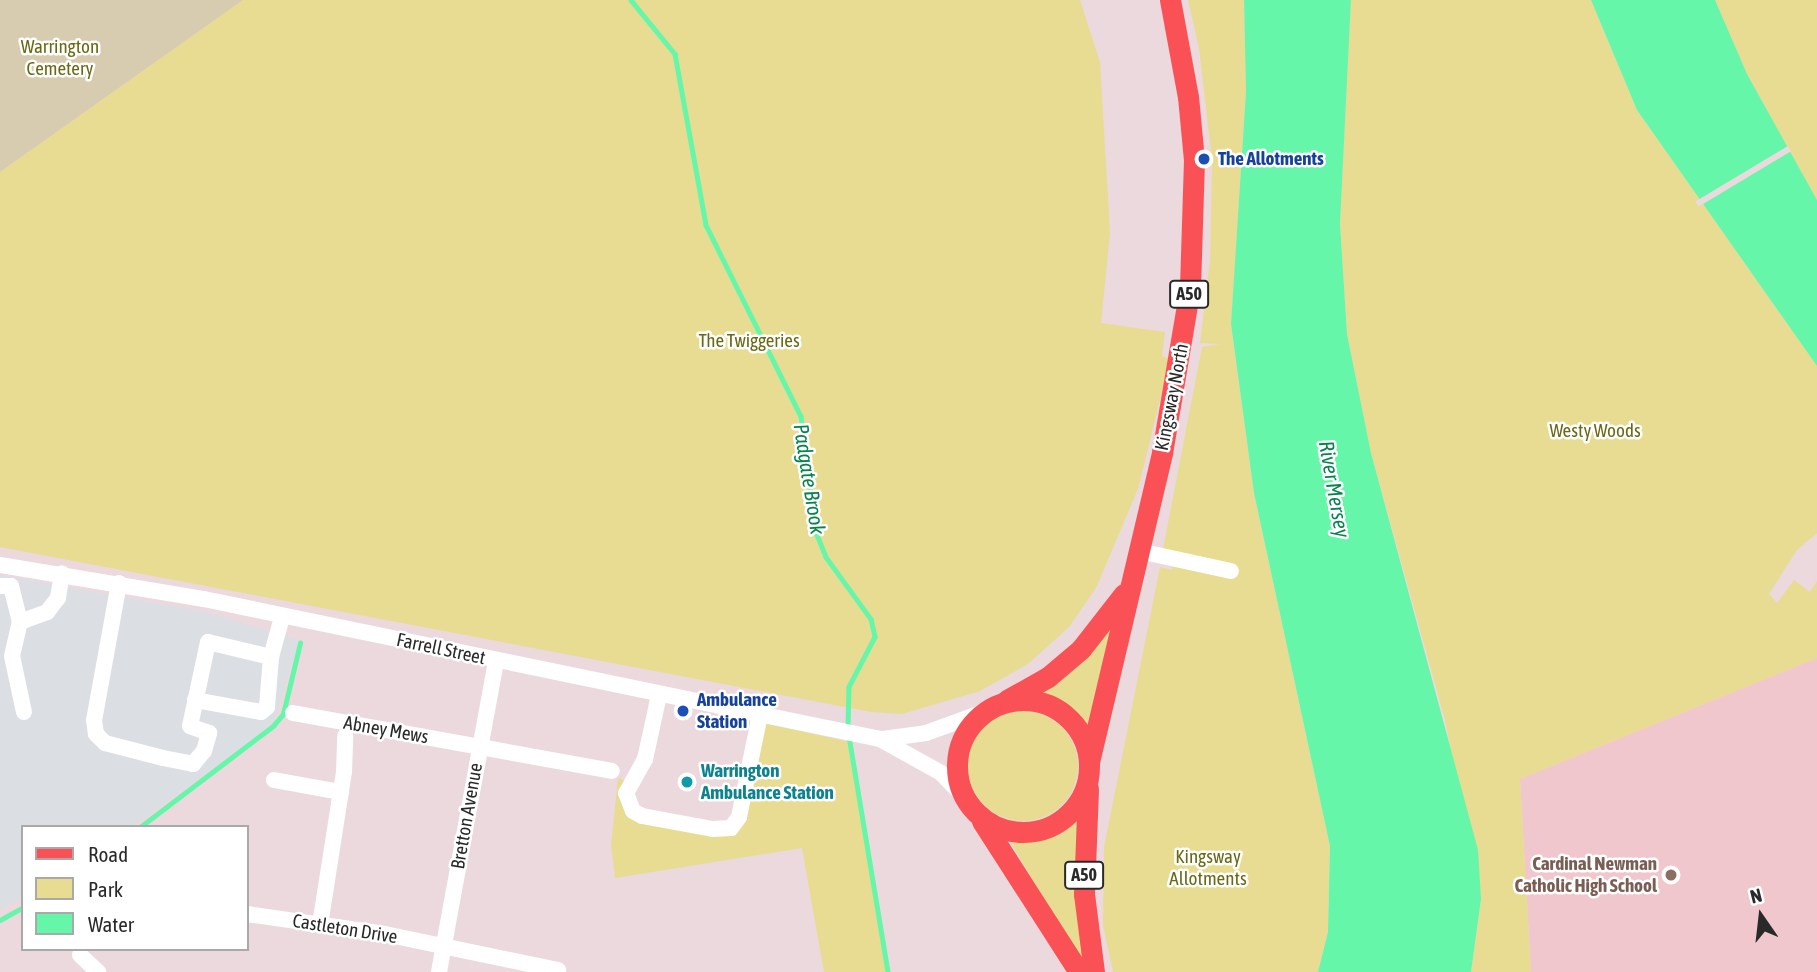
<!DOCTYPE html>
<style>
body{margin:0}
#map{position:relative;width:1817px;height:972px;overflow:hidden;background:#ecd9dd;font-family:"Asap Condensed",sans-serif}
div>[style]{position:absolute}
.industrial>*{inset:0;background:#dbdfe4}
.education>*{inset:0;background:#efc7cc}
.green>*{inset:0;background:#e7dc92}
.round{border-radius:50%}
.cemetery>*{inset:0;background:#d7ccaf}
.water>*{inset:0;background:#65f6aa}
.pier>*{inset:0;background:#ecd9dd;transform-origin:0 0}
.stream>*{height:4.5px;margin:-2.25px;padding:0 2.25px;transform-origin:2.25px;border-radius:2.25px;background:#65f6aa}
.minor>*{height:16px;margin:-8px;padding:0 8px;transform-origin:8px;border-radius:8px;background:#fff}
.major>*{height:21px;margin:-10.5px;padding:0 10.5px;transform-origin:10.5px;border-radius:10.5px;background:#f95155}
.major>.ring{margin:-10.5px;padding:0;box-sizing:content-box;background:none;border:21px solid #f95155;border-radius:50%}
.dots>*{width:19px;height:19px;translate:-50% -50%;box-sizing:border-box;border:4px solid #fff;border-radius:50%}
span{translate:-50% -50%;white-space:nowrap;text-align:center;line-height:1.15;-webkit-text-stroke:5px #fff;paint-order:stroke}
.shield-label span{padding:2px 5px;background:#fff;border:2px solid;border-radius:5px;-webkit-text-stroke-width:0}
.shield-label{font-size:18px;color:#292929;font-weight:700}
.park-label{font-size:19px;color:#696915}
.transit-label{font-size:19px;color:#164399;font-weight:700}
.left{translate:0 -50%;text-align:left}
.street-label{font-size:19px;color:#292929}
.culture-label{font-size:19px;color:#0d838f;font-weight:700}
.education-label{font-size:19px;color:#785e54;font-weight:700}
.right{translate:-100% -50%;text-align:right}
.water-label{font-size:21px;color:#07834c;font-style:italic}
.legend{position:absolute;left:21px;top:825px;width:228px;height:126px;box-sizing:border-box;background:#fff;border:2px solid #a9a9a9;margin:0;padding:9px 12px;list-style:none;font-size:21px;color:#292929}
.legend li{display:flex;align-items:center;gap:14px;height:35px}
.legend b{width:35px;border:2px solid #a9a9a9}
.north{position:absolute;left:1726px;top:881px;width:70px;height:70px;-webkit-text-stroke:5px #fff;paint-order:stroke;rotate:346deg;font-size:19px;font-weight:700;line-height:28px;text-align:center;color:#292929}
.north::after{content:'';display:block;margin:auto;width:24px;height:32px;background:#292929;clip-path:polygon(50% 0,100% 100%,50% 72%,0 100%)}
</style>
<div id="map">
<div class="industrial">
<div style="clip-path:polygon(0 575px,210px 613px,299px 640px,273px 726px,132px 827px,23px 827px,23px 898px,0 909px)"></div>
</div>
<div class="education">
<div style="clip-path:polygon(1817px 658px,1817px 972px,1531px 972px,1520px 779px)"></div>
</div>
<div class="green">
<div style="clip-path:polygon(243px 0,1080px 0,1100px 62px,1110px 233px,1101px 323px,1165px 332px,1162px 356px,1170px 359px,1138px 489px,1096px 588px,1069px 627px,1028px 664px,980px 691px,902px 714px,871px 712px,0 547px,0 172px)"></div>
<div style="clip-path:polygon(1188px 0,1244px 0,1246px 91px,1231px 325px,1254px 493px,1330px 846px,1328px 932px,1318px 972px,1113px 972px,1103px 925px,1104px 847px,1160px 567px,1172px 570px,1175px 556px,1163px 549px,1202px 347px,1220px 344px,1200px 343px,1210px 261px,1212px 160px,1199px 48px)"></div>
<div style="clip-path:polygon(1351px 0,1591px 0,1637px 110px,1817px 366px,1817px 533px,1797px 550px,1769px 594px,1777px 603px,1794px 580px,1810px 592px,1817px 581px,1817px 658px,1520px 779px,1531px 972px,1471px 972px,1481px 899px,1445px 720px,1371px 453px,1347px 334px,1340px 224px)"></div>
<div style="clip-path:polygon(1715px 0,1817px 0,1817px 200px,1747px 74px)"></div>
<div style="clip-path:polygon(1122px 604px,1089px 725px,1073px 710px,1039px 691px)"></div>
<div class="round" style="left:968px;top:711px;width:110px;height:110px"></div>
<div style="clip-path:polygon(758px 722px,850px 742px,888px 972px,824px 972px,802px 848px,615px 878px,611px 845px,618px 778px,629px 782px,633px 811px,731px 828px)"></div>
<div style="clip-path:polygon(1080px 816px,1084px 966px,1009px 840px,1051px 836px)"></div>
</div>
<div class="cemetery">
<div style="clip-path:polygon(0 0,243px 0,0 172px)"></div>
</div>
<div class="water">
<div style="clip-path:polygon(1244px 0,1351px 0,1340px 224px,1347px 334px,1371px 453px,1478px 850px,1481px 899px,1471px 972px,1318px 972px,1328px 932px,1330px 846px,1254px 493px,1231px 324px,1246px 91px)"></div>
<div style="clip-path:polygon(1591px 0,1715px 0,1747px 74px,1817px 200px,1817px 366px,1637px 110px)"></div>
</div>
<div class="pier">
<div style="left:1788px;top:146px;width:6px;height:108px;rotate:59deg"></div>
</div>
<div class="stream">
<div style="left:631px;top:0;width:70px;rotate:50.8deg"></div>
<div style="left:675px;top:54px;width:174px;rotate:79.7deg"></div>
<div style="left:706px;top:225px;width:213px;rotate:63.6deg"></div>
<div style="left:801px;top:416px;width:117px;rotate:82.6deg"></div>
<div style="left:816px;top:532px;width:27px;rotate:68deg"></div>
<div style="left:826px;top:557px;width:77px;rotate:54deg"></div>
<div style="left:871px;top:619px;width:18px;rotate:77deg"></div>
<div style="left:875px;top:637px;width:56px;rotate:117.5deg"></div>
<div style="left:849px;top:687px;width:40px;rotate:91.4deg"></div>
<div style="left:849px;top:736px;width:239px;rotate:80.6deg"></div>
<div style="left:140px;top:827px;width:167px;rotate:-37.2deg"></div>
<div style="left:273px;top:726px;width:16px;rotate:-50deg"></div>
<div style="left:283px;top:714px;width:73px;rotate:-76.5deg"></div>
<div style="left:0;top:920px;width:26px;rotate:-29deg"></div>
</div>
<div class="minor">
<div style="left:1139px;top:551px;width:94px;rotate:12.3deg"></div>
<div style="left:0;top:565px;width:207px;rotate:9.5deg"></div>
<div style="left:204px;top:599px;width:690px;rotate:11.7deg"></div>
<div style="left:880px;top:739px;width:70px;rotate:29.1deg"></div>
<div style="left:941px;top:773px;width:35px;rotate:46deg"></div>
<div style="left:119px;top:583px;width:139px;rotate:100.3deg"></div>
<div style="left:94px;top:720px;width:14px;rotate:82deg"></div>
<div style="left:96px;top:734px;width:13px;rotate:45deg"></div>
<div style="left:105px;top:743px;width:60px;rotate:14.5deg"></div>
<div style="left:163px;top:758px;width:31px;rotate:11deg"></div>
<div style="left:193px;top:764px;width:17px;rotate:-50deg"></div>
<div style="left:204px;top:751px;width:19px;rotate:-74deg"></div>
<div style="left:209px;top:733px;width:20px;rotate:-160deg"></div>
<div style="left:190px;top:726px;width:86px;rotate:-77.9deg"></div>
<div style="left:208px;top:642px;width:65px;rotate:13.4deg"></div>
<div style="left:271px;top:657px;width:41px;rotate:-74.6deg"></div>
<div style="left:0;top:586px;width:11px"></div>
<div style="left:11px;top:586px;width:37px;rotate:76deg"></div>
<div style="left:659px;top:695px;width:66px;rotate:102.3deg"></div>
<div style="left:645px;top:759px;width:39px;rotate:119deg"></div>
<div style="left:626px;top:793px;width:19px;rotate:69deg"></div>
<div style="left:633px;top:811px;width:10px;rotate:29deg"></div>
<div style="left:642px;top:816px;width:72px;rotate:10.4deg"></div>
<div style="left:713px;top:829px;width:18px;rotate:-3deg"></div>
<div style="left:731px;top:828px;width:14px;rotate:-54deg"></div>
<div style="left:739px;top:817px;width:104px;rotate:-78.4deg"></div>
<div style="left:195px;top:700px;width:67px;rotate:10.3deg"></div>
<div style="left:261px;top:712px;width:8px;rotate:-40deg"></div>
<div style="left:267px;top:707px;width:50px;rotate:-85.4deg"></div>
<div style="left:24px;top:712px;width:57px;rotate:-102.1deg"></div>
<div style="left:12px;top:656px;width:35px;rotate:-77deg"></div>
<div style="left:20px;top:622px;width:29px;rotate:-20deg"></div>
<div style="left:47px;top:612px;width:18px;rotate:-52deg"></div>
<div style="left:58px;top:598px;width:25px;rotate:-81deg"></div>
<div style="left:293px;top:713px;width:324px;rotate:10.3deg"></div>
<div style="left:883px;top:739px;width:43px;rotate:-7.9deg"></div>
<div style="left:926px;top:733px;width:62px;rotate:-19.9deg"></div>
<div style="left:274px;top:780px;width:68px;rotate:10.2deg"></div>
<div style="left:247px;top:914px;width:139px;rotate:8.2deg"></div>
<div style="left:385px;top:934px;width:177px;rotate:11.8deg"></div>
<div style="left:320px;top:925px;width:155px;rotate:-81.1deg"></div>
<div style="left:344px;top:772px;width:36px;rotate:-88deg"></div>
<div style="left:80px;top:955px;width:25px;rotate:43deg"></div>
<div style="left:439px;top:972px;width:316px;rotate:-79.6deg"></div>
</div>
<div class="major">
<div style="left:1007px;top:700px;width:47px;rotate:-29.3deg"></div>
<div style="left:1048px;top:677px;width:43px;rotate:-40.3deg"></div>
<div style="left:1081px;top:649px;width:70px;rotate:-52deg"></div>
<div class="ring" style="left:957px;top:700px;width:111px;height:111px"></div>
<div style="left:1089px;top:762px;width:318px;rotate:-76.7deg"></div>
<div style="left:1162px;top:453px;width:168px;rotate:-80.4deg"></div>
<div style="left:1190px;top:287px;width:127px;rotate:-88.2deg"></div>
<div style="left:1194px;top:160px;width:63px;rotate:-95.4deg"></div>
<div style="left:1188px;top:97px;width:99px;rotate:-100.5deg"></div>
<div style="left:1088px;top:789px;width:105px;rotate:92.2deg"></div>
<div style="left:1084px;top:894px;width:79px;rotate:82.7deg"></div>
<div style="left:982px;top:821px;width:179px;rotate:57.3deg"></div>
</div>
<div class="dots">
<div style="left:1204px;top:159px;background:#1a4fb4"></div>
<div style="left:683px;top:711px;background:#1a4fb4"></div>
<div style="left:687px;top:782px;background:#0f9aa8"></div>
<div style="left:1671px;top:875px;background:#8d6e63"></div>
</div>
<div class="shield-label">
<span style="left:1189px;top:294px">A50</span>
<span style="left:1084px;top:875px">A50</span>
</div>
<div class="park-label">
<span style="left:60px;top:58px">Warrington<br>Cemetery</span>
<span style="left:749px;top:341px">The Twiggeries</span>
<span style="left:1595px;top:431px">Westy Woods</span>
<span style="left:1208px;top:868px">Kingsway<br>Allotments</span>
</div>
<div class="transit-label">
<span class="left" style="left:1218px;top:159px">The Allotments</span>
<span class="left" style="left:697px;top:711px">Ambulance<br>Station</span>
</div>
<div class="street-label">
<span style="left:1172px;top:397px;rotate:-79deg">Kingsway North</span>
<span style="left:441px;top:649px;rotate:12deg">Farrell Street</span>
<span style="left:386px;top:730px;rotate:10deg">Abney Mews</span>
<span style="left:467px;top:816px;rotate:-80deg">Bretton Avenue</span>
<span style="left:345px;top:929px;rotate:9deg">Castleton Drive</span>
</div>
<div class="culture-label">
<span class="left" style="left:701px;top:782px">Warrington<br>Ambulance Station</span>
</div>
<div class="education-label">
<span class="right" style="left:1657px;top:875px">Cardinal Newman<br>Catholic High School</span>
</div>
<div class="water-label">
<span style="left:810px;top:479px;rotate:81deg">Padgate Brook</span>
<span style="left:1335px;top:489px;rotate:80deg">River Mersey</span>
</div>
<ul class="legend">
<li><b style="height:9px;background:#f95155"></b>Road</li>
<li><b style="height:19px;background:#e7dc92"></b>Park</li>
<li><b style="height:19px;background:#65f6aa"></b>Water</li>
</ul>
<div class="north">N</div>
</div>
